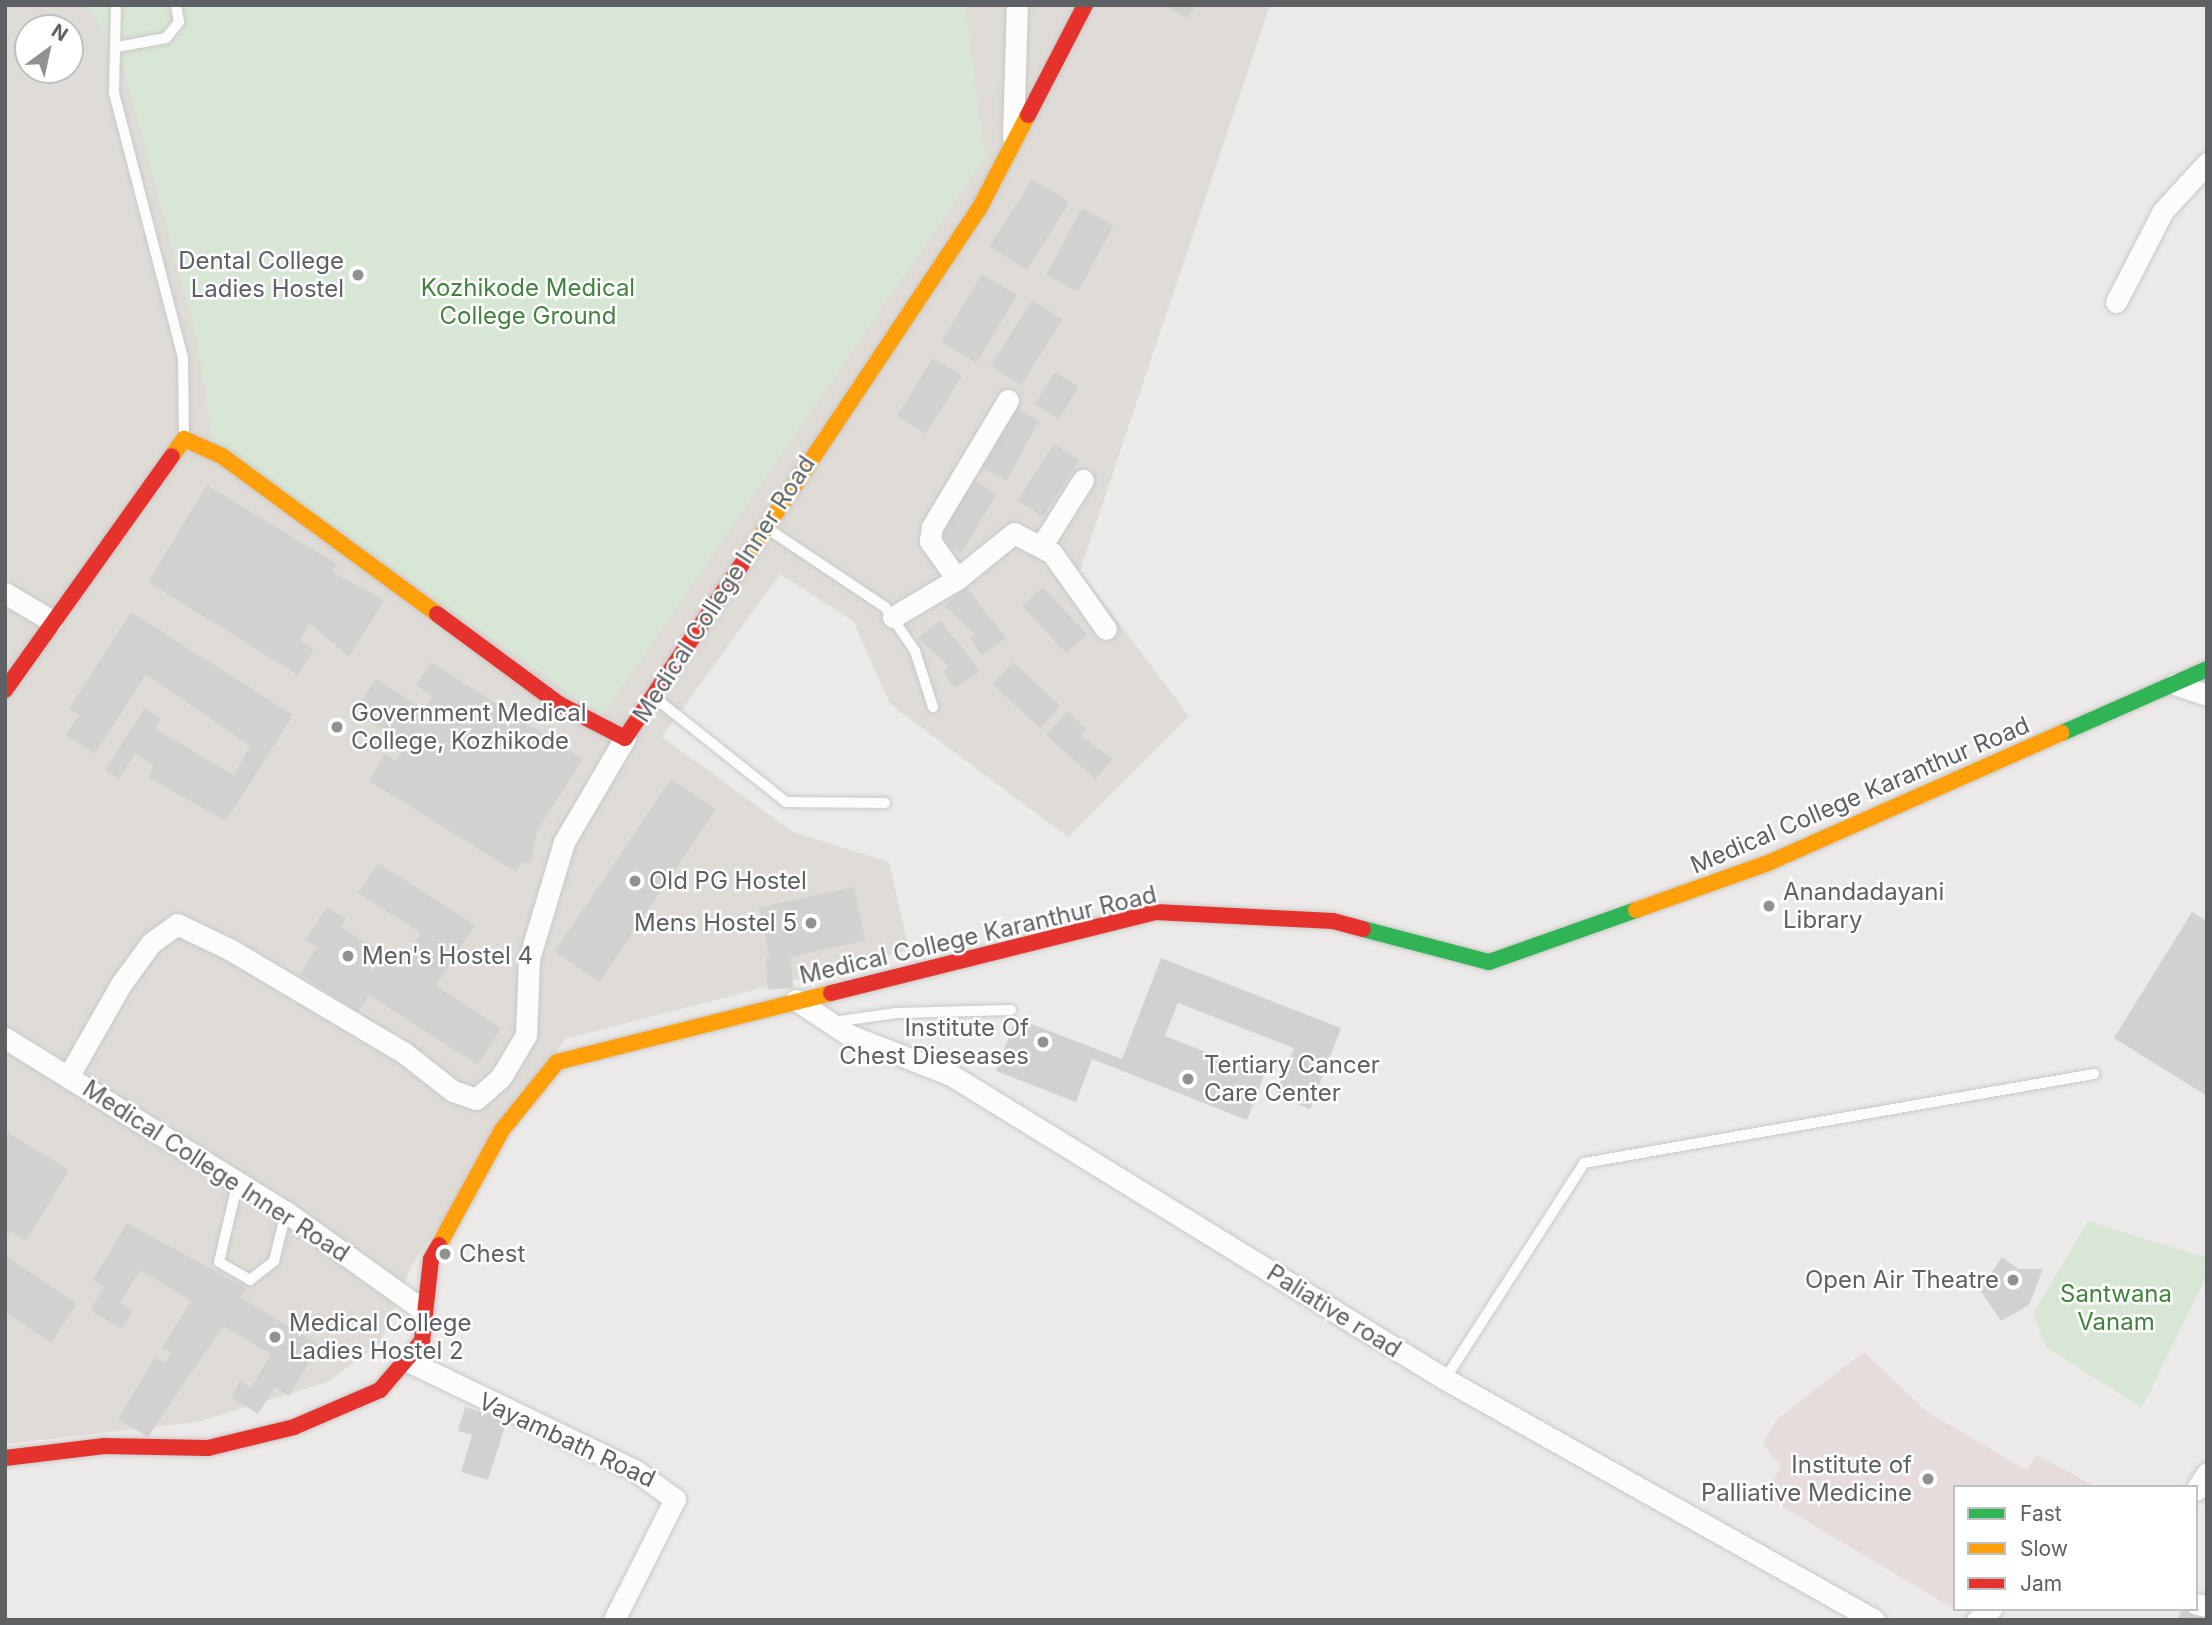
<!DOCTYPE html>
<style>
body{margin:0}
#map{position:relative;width:2212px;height:1625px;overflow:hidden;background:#eceae8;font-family:Inter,sans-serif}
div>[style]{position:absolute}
.education>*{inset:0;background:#dfdcd8}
.medical>*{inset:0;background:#e7dcdc}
.green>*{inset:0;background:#d8e6d5}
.building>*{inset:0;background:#d3d1d0;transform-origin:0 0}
.roads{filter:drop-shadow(0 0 2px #c9c8c7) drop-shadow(0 0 2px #c9c8c7)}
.lane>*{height:10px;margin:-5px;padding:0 5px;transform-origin:5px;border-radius:5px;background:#fcfcfc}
.street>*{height:21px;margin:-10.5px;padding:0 10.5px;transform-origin:10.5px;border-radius:10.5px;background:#fcfcfc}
.fast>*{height:16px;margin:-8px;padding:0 8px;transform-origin:8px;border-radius:8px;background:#30b455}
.slow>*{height:16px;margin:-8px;padding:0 8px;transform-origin:8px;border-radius:8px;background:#ff9f0a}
.jam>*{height:16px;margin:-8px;padding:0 8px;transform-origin:8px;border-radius:8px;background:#e5322d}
.dots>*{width:19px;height:19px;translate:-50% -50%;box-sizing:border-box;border:4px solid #fff;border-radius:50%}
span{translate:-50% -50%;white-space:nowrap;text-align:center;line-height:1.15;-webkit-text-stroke:5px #fff;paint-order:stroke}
.poi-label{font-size:24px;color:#5d6164}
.right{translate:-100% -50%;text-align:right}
.left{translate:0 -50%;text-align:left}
.park-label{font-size:24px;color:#43823f}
.street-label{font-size:24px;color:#5d6164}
.frame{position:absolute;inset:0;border:7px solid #5d6164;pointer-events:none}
.legend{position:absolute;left:1953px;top:1485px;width:245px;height:126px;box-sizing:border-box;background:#fff;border:2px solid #bec0c1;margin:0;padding:9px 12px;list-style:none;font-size:21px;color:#5d6164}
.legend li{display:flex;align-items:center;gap:14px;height:35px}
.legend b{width:35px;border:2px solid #bec0c1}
.north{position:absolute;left:14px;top:14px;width:70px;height:70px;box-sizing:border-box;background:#fff;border:2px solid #bec0c1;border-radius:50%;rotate:33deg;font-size:19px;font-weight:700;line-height:28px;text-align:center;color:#5d6164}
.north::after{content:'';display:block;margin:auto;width:24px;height:32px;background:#8f9192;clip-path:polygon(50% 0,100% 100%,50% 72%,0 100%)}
</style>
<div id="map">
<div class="education">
<div style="clip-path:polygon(evenodd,5px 5px,1270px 5px,1080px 571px,1189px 716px,1068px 837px,890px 704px,853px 621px,780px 574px,662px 737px,793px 832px,889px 862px,909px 950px,565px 1039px,412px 1265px,380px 1343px,328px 1382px,197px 1422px,5px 1444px,5px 5px,28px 28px,70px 28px,70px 70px,28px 70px,28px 28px)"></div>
</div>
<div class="medical">
<div style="clip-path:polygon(1864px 1352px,1926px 1411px,2026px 1470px,2037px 1455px,2097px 1487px,1955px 1487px,1956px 1610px,1765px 1496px,1781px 1466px,1763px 1444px,1777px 1419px)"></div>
</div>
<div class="green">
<div style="clip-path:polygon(87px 5px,965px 5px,985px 158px,602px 716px,213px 441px,197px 340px,122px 61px)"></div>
<div style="clip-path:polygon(2088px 1221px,2207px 1258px,2207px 1275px,2142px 1408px,2046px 1347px,2033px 1314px)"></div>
</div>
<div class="building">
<div style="clip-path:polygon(1163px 5px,1197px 5px,1187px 18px)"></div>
<div style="left:1032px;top:179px;width:44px;height:80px;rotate:32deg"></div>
<div style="left:1082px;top:208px;width:36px;height:76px;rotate:28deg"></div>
<div style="left:982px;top:274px;width:41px;height:79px;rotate:31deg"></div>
<div style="left:1032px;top:300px;width:36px;height:78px;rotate:32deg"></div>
<div style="left:933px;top:358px;width:34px;height:68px;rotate:32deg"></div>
<div style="left:1055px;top:372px;width:28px;height:38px;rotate:32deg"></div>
<div style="left:1015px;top:408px;width:27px;height:68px;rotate:28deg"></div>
<div style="left:1054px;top:444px;width:30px;height:67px;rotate:33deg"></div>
<div style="left:972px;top:479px;width:29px;height:69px;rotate:31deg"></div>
<div style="clip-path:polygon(207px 485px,337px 564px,332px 572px,384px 600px,349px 657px,310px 623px,300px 640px,314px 649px,298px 675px,148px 582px)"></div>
<div style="clip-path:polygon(966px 587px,1006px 638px,982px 655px,970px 639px,975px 634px,944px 606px)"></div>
<div style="left:1043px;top:587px;width:64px;height:28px;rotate:47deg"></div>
<div style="clip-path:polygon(131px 612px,293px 715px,226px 821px,149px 778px,153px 765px,135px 753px,119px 779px,105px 770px,145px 708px,161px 719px,155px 729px,234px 775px,250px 746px,146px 674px,95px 754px,66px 735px,79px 715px,69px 709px)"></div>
<div style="clip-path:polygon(940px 620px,980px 671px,955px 688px,943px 672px,949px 667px,918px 638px)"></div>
<div style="clip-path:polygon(431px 662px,583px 759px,537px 831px,531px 863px,522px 862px,516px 872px,369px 781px,385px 754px,396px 761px,406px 745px,354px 712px,376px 679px,424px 709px,432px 696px,416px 685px)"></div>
<div style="left:1013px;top:662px;width:65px;height:30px;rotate:43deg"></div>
<div style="clip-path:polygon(1067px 711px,1087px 729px,1081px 736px,1113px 759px,1095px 779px,1046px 735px)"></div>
<div style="left:671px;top:779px;width:54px;height:208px;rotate:34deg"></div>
<div style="clip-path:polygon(378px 863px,475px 925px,436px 986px,501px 1028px,478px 1065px,369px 995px,358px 1012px,300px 974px,317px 947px,305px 940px,327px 907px,346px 919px,341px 927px,400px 965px,421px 933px,358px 893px)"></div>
<div style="left:854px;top:887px;width:55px;height:97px;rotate:78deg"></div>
<div style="clip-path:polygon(2192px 912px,2207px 921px,2207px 1096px,2114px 1038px)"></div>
<div style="left:791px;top:957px;width:31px;height:25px;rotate:86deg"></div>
<div style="clip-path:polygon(1161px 958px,1341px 1028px,1310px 1109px,1275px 1095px,1294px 1048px,1178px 1003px,1165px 1036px,1264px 1075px,1247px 1120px,1092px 1059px,1076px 1102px,996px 1071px,1016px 1018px,1122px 1059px)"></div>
<div style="clip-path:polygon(5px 1131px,69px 1170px,26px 1241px,10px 1231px,5px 1240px)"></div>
<div style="clip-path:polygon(127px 1223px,246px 1288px,240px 1297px,320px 1345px,289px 1396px,275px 1387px,258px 1414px,231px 1398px,240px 1381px,251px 1388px,271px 1354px,223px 1326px,148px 1437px,118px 1419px,155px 1357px,165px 1363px,171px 1353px,162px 1348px,191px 1301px,140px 1270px,120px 1303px,133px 1311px,122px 1329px,90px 1310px,104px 1287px,93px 1280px)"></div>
<div style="clip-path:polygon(7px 1257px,77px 1304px,51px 1343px,5px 1312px)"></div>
<div style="clip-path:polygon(2002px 1257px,2018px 1269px,2043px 1269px,2029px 1305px,2001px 1321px,1980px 1290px)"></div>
<div style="clip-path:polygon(465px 1407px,507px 1420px,488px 1480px,461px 1472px,472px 1435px,458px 1431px)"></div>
<div style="clip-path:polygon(2182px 1609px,2188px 1609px,2207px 1620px,2177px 1620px)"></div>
</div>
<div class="roads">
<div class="lane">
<div style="left:116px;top:5px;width:88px;rotate:91.3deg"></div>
<div style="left:114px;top:93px;width:274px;rotate:75.4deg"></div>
<div style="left:183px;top:358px;width:80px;rotate:89.3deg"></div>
<div style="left:117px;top:47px;width:50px;rotate:-10.4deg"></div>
<div style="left:166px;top:38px;width:21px;rotate:-51deg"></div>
<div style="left:179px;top:22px;width:17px;rotate:-100deg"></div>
<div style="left:768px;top:529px;width:141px;rotate:33.7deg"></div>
<div style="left:885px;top:607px;width:53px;rotate:55.7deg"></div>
<div style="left:915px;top:651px;width:59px;rotate:72.2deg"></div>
<div style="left:655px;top:698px;width:167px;rotate:38.4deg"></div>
<div style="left:786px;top:802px;width:99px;rotate:0.6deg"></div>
<div style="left:833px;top:1022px;width:64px;rotate:-8.1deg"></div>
<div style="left:896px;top:1013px;width:115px;rotate:-1.5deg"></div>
<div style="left:238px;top:1181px;width:83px;rotate:103.2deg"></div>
<div style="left:219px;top:1262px;width:36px;rotate:30deg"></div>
<div style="left:250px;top:1280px;width:31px;rotate:-38deg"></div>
<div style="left:274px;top:1261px;width:50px;rotate:-76.2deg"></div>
<div style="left:1445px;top:1379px;width:257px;rotate:-57.2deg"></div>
<div style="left:1584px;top:1163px;width:518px;rotate:-9.9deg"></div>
</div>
<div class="street">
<div style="left:1013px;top:137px;width:132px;rotate:-88.3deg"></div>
<div style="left:2116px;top:302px;width:102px;rotate:-62.7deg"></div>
<div style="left:2163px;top:211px;width:65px;rotate:-47.5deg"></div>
<div style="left:1042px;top:545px;width:77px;rotate:-57.8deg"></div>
<div style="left:957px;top:579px;width:47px;rotate:-125.4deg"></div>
<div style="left:930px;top:541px;width:14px;rotate:-82deg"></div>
<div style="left:932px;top:527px;width:148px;rotate:-59.1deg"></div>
<div style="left:5px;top:593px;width:55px;rotate:30.8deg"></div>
<div style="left:893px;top:617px;width:74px;rotate:-30.7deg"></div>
<div style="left:957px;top:579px;width:73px;rotate:-38.9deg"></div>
<div style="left:1014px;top:533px;width:43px;rotate:27.8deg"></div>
<div style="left:1052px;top:553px;width:93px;rotate:54.6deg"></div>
<div style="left:2175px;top:684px;width:34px;rotate:19deg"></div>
<div style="left:796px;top:1000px;width:64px;rotate:33.4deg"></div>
<div style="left:849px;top:1035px;width:110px;rotate:21.4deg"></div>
<div style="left:951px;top:1075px;width:580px;rotate:31.61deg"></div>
<div style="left:1445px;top:1379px;width:492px;rotate:29.3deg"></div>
<div style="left:5px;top:1038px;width:331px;rotate:31.8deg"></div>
<div style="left:286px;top:1212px;width:168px;rotate:35.6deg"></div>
<div style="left:68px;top:1077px;width:107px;rotate:-60.3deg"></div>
<div style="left:121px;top:984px;width:51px;rotate:-53.8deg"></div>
<div style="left:151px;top:943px;width:32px;rotate:-36deg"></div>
<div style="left:177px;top:924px;width:60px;rotate:25.7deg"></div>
<div style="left:231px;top:950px;width:200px;rotate:30.7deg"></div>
<div style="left:403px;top:1052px;width:63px;rotate:38deg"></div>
<div style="left:453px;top:1091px;width:24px;rotate:19deg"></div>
<div style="left:476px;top:1099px;width:33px;rotate:-41deg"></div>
<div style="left:501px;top:1077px;width:49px;rotate:-59.2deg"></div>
<div style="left:526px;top:1035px;width:76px;rotate:-87.7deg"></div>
<div style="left:529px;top:959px;width:122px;rotate:-73.3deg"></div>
<div style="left:564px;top:842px;width:121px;rotate:-59.6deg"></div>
<div style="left:410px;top:1362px;width:251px;rotate:25.7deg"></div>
<div style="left:636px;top:1471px;width:48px;rotate:35.7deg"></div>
<div style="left:675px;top:1499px;width:136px;rotate:116.8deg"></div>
<div style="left:2196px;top:1490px;width:20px;rotate:-57deg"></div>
<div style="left:2196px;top:1604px;width:11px;rotate:10deg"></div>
<div style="left:1977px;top:1620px;width:18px;rotate:-38deg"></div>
</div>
<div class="fast">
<div style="left:2062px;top:733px;width:158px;rotate:-23.8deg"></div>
<div style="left:1363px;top:929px;width:130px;rotate:14.7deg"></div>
<div style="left:1489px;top:962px;width:156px;rotate:-19.5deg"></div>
</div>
<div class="slow">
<div style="left:172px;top:456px;width:21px;rotate:-55deg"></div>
<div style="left:184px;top:439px;width:42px;rotate:24.1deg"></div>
<div style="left:222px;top:456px;width:267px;rotate:36.3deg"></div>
<div style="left:742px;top:564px;width:427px;rotate:-56.3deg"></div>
<div style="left:979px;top:209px;width:106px;rotate:-62.5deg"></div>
<div style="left:1636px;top:910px;width:140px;rotate:-19.6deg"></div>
<div style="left:1768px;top:863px;width:321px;rotate:-23.9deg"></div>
<div style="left:439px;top:1245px;width:131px;rotate:-61.3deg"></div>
<div style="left:502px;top:1130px;width:87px;rotate:-51deg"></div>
<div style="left:557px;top:1062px;width:283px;rotate:-14.1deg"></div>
</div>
<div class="jam">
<div style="left:1028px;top:115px;width:124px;rotate:-62.6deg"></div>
<div style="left:437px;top:614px;width:152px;rotate:36.4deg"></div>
<div style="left:559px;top:704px;width:74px;rotate:27.3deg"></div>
<div style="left:625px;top:738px;width:210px;rotate:-56.1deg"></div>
<div style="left:5px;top:690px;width:287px;rotate:-54.5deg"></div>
<div style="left:831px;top:993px;width:334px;rotate:-14deg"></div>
<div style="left:1155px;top:912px;width:178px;rotate:2.9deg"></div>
<div style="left:1333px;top:921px;width:31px;rotate:15deg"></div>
<div style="left:5px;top:1458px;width:100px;rotate:-6.9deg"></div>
<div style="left:104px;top:1446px;width:104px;rotate:1.1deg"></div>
<div style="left:208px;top:1448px;width:89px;rotate:-13.7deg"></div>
<div style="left:294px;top:1427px;width:94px;rotate:-23.3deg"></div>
<div style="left:380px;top:1390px;width:65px;rotate:-49.4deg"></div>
<div style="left:422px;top:1341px;width:82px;rotate:-83.7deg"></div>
<div style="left:431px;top:1259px;width:16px;rotate:-60deg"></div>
</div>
</div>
<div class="dots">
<div style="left:358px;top:275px;background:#8f9192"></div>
<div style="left:337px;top:727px;background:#8f9192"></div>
<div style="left:635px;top:881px;background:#8f9192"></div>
<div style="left:1769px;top:906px;background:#8f9192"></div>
<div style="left:811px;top:923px;background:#8f9192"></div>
<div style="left:348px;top:956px;background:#8f9192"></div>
<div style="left:1043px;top:1042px;background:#8f9192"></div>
<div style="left:1188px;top:1079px;background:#8f9192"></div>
<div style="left:445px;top:1254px;background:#8f9192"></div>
<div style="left:2013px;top:1280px;background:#8f9192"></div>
<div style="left:275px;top:1337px;background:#8f9192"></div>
<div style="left:1928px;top:1479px;background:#8f9192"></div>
</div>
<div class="poi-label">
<span class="right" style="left:344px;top:275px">Dental College<br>Ladies Hostel</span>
<span class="left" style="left:351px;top:727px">Government Medical<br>College, Kozhikode</span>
<span class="left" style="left:649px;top:881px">Old PG Hostel</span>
<span class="left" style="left:1783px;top:906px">Anandadayani<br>Library</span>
<span class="right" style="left:797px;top:923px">Mens Hostel 5</span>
<span class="left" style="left:362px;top:956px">Men's Hostel 4</span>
<span class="right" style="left:1029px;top:1042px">Institute Of<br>Chest Dieseases</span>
<span class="left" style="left:1204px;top:1079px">Tertiary Cancer<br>Care Center</span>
<span class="left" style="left:459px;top:1254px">Chest</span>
<span class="right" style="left:1999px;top:1280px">Open Air Theatre</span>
<span class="left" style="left:289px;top:1337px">Medical College<br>Ladies Hostel 2</span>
<span class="right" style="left:1912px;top:1479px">Institute of<br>Palliative Medicine</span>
</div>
<div class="park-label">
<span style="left:528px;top:302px">Kozhikode Medical<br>College Ground</span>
<span style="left:2116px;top:1308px">Santwana<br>Vanam</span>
</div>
<div class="street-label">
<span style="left:724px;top:589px;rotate:-57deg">Medical College Inner Road</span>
<span style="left:1860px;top:795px;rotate:-23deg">Medical College Karanthur Road</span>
<span style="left:978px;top:935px;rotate:-13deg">Medical College Karanthur Road</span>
<span style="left:216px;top:1171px;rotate:33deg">Medical College Inner Road</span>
<span style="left:1334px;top:1311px;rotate:32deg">Paliative road</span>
<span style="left:567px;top:1440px;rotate:25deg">Vayambath Road</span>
</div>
<div class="frame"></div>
<ul class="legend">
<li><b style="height:9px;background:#30b455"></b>Fast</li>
<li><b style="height:9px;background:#ff9f0a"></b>Slow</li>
<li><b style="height:9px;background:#e5322d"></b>Jam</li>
</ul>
<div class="north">N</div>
</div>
